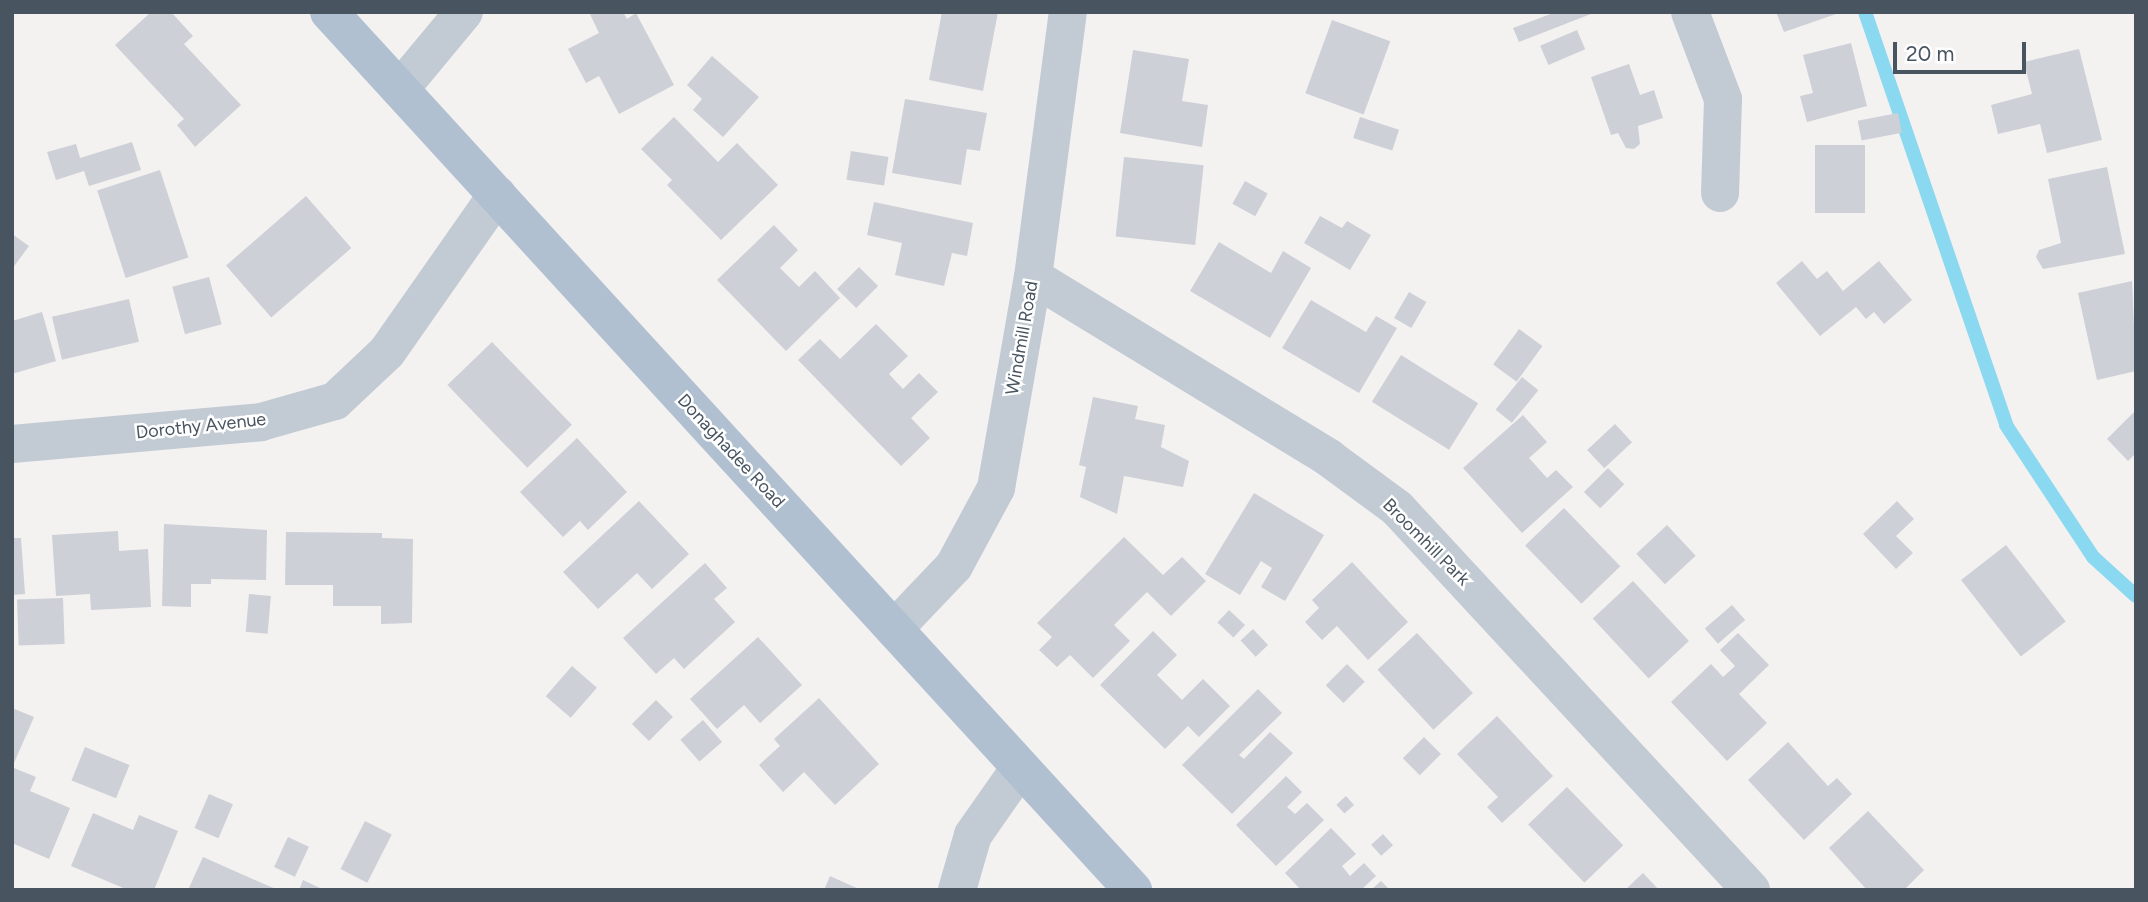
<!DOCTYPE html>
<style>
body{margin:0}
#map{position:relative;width:2148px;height:902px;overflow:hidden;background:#f4f1f1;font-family:Figtree,sans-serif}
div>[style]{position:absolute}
.stream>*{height:14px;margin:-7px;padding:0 7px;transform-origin:7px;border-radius:7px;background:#8bd9f0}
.building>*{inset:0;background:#cdd0d6;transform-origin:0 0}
.minor>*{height:38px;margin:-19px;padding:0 19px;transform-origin:19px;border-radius:19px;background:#c2cbd3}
.major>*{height:38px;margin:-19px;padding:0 19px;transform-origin:19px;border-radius:19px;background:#b0c0d1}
span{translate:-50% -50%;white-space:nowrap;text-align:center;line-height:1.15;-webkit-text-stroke:5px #fff;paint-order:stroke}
.street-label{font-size:18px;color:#485460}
.frame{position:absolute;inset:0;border:14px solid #485460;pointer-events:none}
.scale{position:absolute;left:1893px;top:42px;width:133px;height:32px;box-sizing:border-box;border:4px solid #485460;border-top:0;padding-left:9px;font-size:21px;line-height:24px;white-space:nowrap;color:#485460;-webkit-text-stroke:5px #fff;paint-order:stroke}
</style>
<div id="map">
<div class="stream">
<div style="left:1865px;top:12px;width:436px;rotate:71.1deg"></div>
<div style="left:2006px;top:425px;width:158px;rotate:56.6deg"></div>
<div style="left:2093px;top:557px;width:58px;rotate:42.2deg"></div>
</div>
<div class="building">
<div style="clip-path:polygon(151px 12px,171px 12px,193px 36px,184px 44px,241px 105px,195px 147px,177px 125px,184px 119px,115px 45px)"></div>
<div style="clip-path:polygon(589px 12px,623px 12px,627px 19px,636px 13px,674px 85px,619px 114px,599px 76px,586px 83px,568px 49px,599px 33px)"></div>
<div style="clip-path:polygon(942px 12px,998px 12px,983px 91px,929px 80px)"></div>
<div style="clip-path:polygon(1556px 12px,1596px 12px,1519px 42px,1513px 28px)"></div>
<div style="clip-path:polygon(1776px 12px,1835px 12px,1836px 14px,1784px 32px)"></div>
<div style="left:1332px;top:20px;width:62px;height:78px;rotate:20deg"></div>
<div style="left:1577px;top:30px;width:21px;height:40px;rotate:67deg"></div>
<div style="clip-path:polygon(1851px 43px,1867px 106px,1807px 122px,1800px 96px,1813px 93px,1803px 55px)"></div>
<div style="clip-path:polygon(2079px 49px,2102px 140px,2047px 153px,2040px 124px,1998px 134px,1991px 105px,2032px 94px,2024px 62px)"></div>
<div style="clip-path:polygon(1133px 50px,1189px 59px,1182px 101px,1208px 105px,1202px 147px,1120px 133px)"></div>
<div style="clip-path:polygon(712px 56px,759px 97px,723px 137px,693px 110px,702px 99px,687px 85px)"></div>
<div style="clip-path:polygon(1629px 64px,1640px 95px,1654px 90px,1663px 118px,1638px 126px,1640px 144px,1634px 149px,1626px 148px,1618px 133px,1611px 135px,1591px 77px)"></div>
<div style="clip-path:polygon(905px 99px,987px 113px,980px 151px,967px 149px,961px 185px,892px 173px)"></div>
<div style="left:1898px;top:113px;width:20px;height:41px;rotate:79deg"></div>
<div style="clip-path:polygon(674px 117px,718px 162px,737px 143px,778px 185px,721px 240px,667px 185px,672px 180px,641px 149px)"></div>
<div style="left:1360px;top:117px;width:41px;height:22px;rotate:18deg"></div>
<div style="clip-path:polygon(132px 142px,141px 170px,89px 186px,84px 171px,56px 180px,47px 152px,76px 144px,80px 158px)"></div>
<div style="left:1815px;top:145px;width:50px;height:68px"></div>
<div style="left:851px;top:151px;width:38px;height:29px;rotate:9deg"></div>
<div style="left:1124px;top:157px;width:80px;height:80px;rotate:6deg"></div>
<div style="clip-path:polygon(2107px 167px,2125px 254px,2043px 269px,2036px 257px,2039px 250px,2061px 243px,2048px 179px)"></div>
<div style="left:160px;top:170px;width:92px;height:66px;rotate:72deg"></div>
<div style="left:1245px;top:181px;width:26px;height:26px;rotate:29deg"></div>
<div style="left:306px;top:196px;width:69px;height:106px;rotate:49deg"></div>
<div style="clip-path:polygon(874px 202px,973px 223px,967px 256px,952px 253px,944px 286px,895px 275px,902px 243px,867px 235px)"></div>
<div style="clip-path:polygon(1320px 216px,1342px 228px,1347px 221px,1371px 235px,1350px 270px,1304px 243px)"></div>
<div style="clip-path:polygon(774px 225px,798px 250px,780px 268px,799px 287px,815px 271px,840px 298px,786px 351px,717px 280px)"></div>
<div style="clip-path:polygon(12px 234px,29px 246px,12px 269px)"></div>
<div style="clip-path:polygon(1219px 242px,1271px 273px,1283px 251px,1311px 268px,1270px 338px,1190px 291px)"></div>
<div style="clip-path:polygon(1802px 261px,1817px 279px,1827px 271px,1843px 291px,1879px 261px,1912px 300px,1884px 324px,1874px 312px,1866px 319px,1856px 307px,1820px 336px,1776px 283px)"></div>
<div style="left:859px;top:267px;width:27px;height:31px;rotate:45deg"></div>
<div style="left:209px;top:277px;width:49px;height:38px;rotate:75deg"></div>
<div style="clip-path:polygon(2132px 281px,2136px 371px,2097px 380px,2078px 293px)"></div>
<div style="left:1409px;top:292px;width:20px;height:30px;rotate:30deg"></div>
<div style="left:129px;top:299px;width:44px;height:79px;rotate:77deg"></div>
<div style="clip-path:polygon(1311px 300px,1366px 332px,1376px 316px,1397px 328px,1359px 393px,1282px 348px)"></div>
<div style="clip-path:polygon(42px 312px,56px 361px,12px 374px,12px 321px)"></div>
<div style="clip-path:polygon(876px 324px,908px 356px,889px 374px,903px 389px,919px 373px,938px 392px,911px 418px,930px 438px,901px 466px,798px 360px,820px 339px,840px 359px)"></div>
<div style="left:1519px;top:329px;width:29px;height:44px;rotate:36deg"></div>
<div style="left:492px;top:342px;width:115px;height:62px;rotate:46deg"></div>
<div style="left:1401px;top:355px;width:91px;height:55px;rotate:32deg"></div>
<div style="left:1522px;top:377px;width:21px;height:42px;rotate:39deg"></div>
<div style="clip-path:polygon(1093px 397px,1138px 406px,1135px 419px,1165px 425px,1161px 447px,1189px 461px,1183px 487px,1124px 476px,1117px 514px,1080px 497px,1086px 467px,1079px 465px)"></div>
<div style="clip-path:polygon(2136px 410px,2136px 453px,2128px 461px,2107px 439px)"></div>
<div style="clip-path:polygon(1523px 415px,1547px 442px,1529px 458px,1547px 478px,1556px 470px,1573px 487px,1522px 533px,1463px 468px)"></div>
<div style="left:1615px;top:424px;width:25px;height:38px;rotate:47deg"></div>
<div style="clip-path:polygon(577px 438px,627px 492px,588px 530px,580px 521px,563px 537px,520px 492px)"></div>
<div style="left:1608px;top:468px;width:23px;height:34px;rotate:45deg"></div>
<div style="clip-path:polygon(1254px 493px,1324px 535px,1285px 601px,1261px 587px,1272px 568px,1261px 561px,1240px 595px,1205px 574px)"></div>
<div style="clip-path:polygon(639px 501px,689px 554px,652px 589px,637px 573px,598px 609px,563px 572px)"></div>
<div style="clip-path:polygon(1897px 501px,1914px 519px,1896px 536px,1913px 553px,1896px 569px,1863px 534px)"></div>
<div style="left:1564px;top:508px;width:81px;height:54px;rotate:46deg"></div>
<div style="clip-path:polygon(164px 524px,267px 530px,266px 580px,211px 579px,211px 584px,191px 584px,191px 607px,162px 606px)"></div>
<div style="left:1667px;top:525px;width:42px;height:42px;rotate:47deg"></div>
<div style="clip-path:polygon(118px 531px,119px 551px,148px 549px,151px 607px,91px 610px,90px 594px,56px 596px,52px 535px)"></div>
<div style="clip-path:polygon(286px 532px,382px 533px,382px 538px,413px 539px,412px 623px,381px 624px,381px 606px,333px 606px,333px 585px,285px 585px)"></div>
<div style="clip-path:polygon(1124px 537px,1163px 575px,1182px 557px,1206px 581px,1171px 616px,1147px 592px,1114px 625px,1130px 641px,1093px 678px,1070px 655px,1057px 667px,1039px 650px,1052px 637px,1037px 623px)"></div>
<div style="clip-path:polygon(12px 538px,21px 538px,25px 594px,12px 595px)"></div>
<div style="left:2006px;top:545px;width:97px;height:57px;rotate:52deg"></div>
<div style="clip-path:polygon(1352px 562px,1408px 622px,1368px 660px,1337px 626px,1322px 640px,1305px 622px,1319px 608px,1312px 600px)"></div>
<div style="clip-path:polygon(705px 563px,727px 588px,714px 599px,735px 622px,684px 669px,674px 658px,656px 674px,623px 638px)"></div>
<div style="left:1633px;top:581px;width:82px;height:55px;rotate:47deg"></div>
<div style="left:249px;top:594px;width:22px;height:38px;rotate:5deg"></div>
<div style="left:63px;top:598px;width:46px;height:46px;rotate:88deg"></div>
<div style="left:1732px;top:605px;width:20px;height:36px;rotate:49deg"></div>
<div style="left:1229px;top:610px;width:22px;height:17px;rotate:43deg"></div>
<div style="left:1253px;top:629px;width:22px;height:17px;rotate:47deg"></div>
<div style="clip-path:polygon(1153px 631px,1177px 655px,1157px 675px,1182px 700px,1203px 679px,1230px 706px,1199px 737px,1188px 726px,1165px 749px,1100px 685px)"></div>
<div style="left:1417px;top:633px;width:82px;height:54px;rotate:47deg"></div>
<div style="clip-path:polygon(1738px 633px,1769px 665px,1739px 694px,1767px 723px,1727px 761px,1671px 702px,1711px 664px,1723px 677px,1735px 666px,1720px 650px)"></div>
<div style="clip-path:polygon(758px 637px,802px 685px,760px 723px,744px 705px,717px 729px,690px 699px)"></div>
<div style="left:1347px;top:664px;width:25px;height:30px;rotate:45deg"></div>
<div style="left:572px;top:666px;width:33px;height:40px;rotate:41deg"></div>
<div style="clip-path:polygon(1258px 689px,1282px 713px,1239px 755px,1244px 759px,1270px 732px,1293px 753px,1232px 814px,1182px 765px)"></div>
<div style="clip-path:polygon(819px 698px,879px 764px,835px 805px,804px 772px,783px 792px,759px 765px,780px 746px,774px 739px)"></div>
<div style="left:656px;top:700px;width:24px;height:34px;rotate:45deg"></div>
<div style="clip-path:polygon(12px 708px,34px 717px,14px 763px,12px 762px)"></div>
<div style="clip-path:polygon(1497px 716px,1553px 776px,1502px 823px,1487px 807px,1498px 797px,1457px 754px)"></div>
<div style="left:703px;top:720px;width:29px;height:30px;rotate:49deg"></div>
<div style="left:1424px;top:737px;width:24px;height:30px;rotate:45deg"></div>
<div style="clip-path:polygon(1788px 742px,1828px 786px,1837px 778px,1852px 794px,1804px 840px,1748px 780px)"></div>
<div style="left:85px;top:747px;width:48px;height:36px;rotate:22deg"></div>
<div style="clip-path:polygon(14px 768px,36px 777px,30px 791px,70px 808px,49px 859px,12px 843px)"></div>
<div style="clip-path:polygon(1286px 776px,1302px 792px,1287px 807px,1295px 814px,1307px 803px,1324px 820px,1276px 866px,1236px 825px)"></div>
<div style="left:1567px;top:787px;width:81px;height:54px;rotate:46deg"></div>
<div style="left:209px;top:794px;width:26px;height:37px;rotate:23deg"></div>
<div style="left:1346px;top:796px;width:12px;height:13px;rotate:48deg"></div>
<div style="clip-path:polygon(1868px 811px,1924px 870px,1904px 890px,1867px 890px,1829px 848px)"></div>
<div style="clip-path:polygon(93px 813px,133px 830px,139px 815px,178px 831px,154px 890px,128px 890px,71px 866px)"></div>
<div style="left:365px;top:821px;width:30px;height:54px;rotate:27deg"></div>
<div style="clip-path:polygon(1331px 828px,1356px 854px,1342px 866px,1350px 876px,1364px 863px,1376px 876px,1361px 890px,1301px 890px,1285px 873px)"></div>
<div style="left:1383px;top:834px;width:15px;height:16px;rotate:48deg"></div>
<div style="left:288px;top:837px;width:23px;height:33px;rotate:25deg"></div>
<div style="clip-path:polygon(203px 857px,239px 873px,278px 890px,188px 890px)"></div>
<div style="clip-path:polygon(1643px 873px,1659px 890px,1625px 890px)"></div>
<div style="clip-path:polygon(830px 876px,861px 890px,824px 890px)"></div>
<div style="clip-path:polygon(303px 880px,324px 890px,299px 890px)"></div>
<div style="clip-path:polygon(1381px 881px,1390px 890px,1371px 890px)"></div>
</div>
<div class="minor">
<div style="left:1690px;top:12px;width:93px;rotate:69.2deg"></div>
<div style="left:1723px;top:99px;width:94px;rotate:91.8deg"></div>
<div style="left:400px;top:89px;width:100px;rotate:-50.3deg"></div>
<div style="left:1033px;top:277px;width:347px;rotate:31.4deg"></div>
<div style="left:1329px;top:458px;width:84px;rotate:36.3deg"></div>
<div style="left:1397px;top:508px;width:521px;rotate:47.18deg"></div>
<div style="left:12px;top:444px;width:250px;rotate:-5deg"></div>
<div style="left:261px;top:422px;width:77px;rotate:-15.8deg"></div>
<div style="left:335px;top:401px;width:71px;rotate:-43.3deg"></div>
<div style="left:387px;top:352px;width:192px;rotate:-55deg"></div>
<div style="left:894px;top:629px;width:87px;rotate:-46.4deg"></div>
<div style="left:954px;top:566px;width:89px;rotate:-61.7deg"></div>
<div style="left:996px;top:488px;width:214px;rotate:-80.1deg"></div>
<div style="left:1033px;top:277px;width:267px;rotate:-82.5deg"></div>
<div style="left:957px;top:890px;width:57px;rotate:-73.8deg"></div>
<div style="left:973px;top:835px;width:82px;rotate:-55deg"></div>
</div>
<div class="major">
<div style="left:329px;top:12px;width:1191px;rotate:47.52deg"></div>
</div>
<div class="street-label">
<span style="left:1022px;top:338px;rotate:-80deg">Windmill Road</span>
<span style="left:201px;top:426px;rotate:-6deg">Dorothy Avenue</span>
<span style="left:731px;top:451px;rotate:47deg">Donaghadee Road</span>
<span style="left:1426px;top:542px;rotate:45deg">Broomhill Park</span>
</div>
<div class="frame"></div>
<div class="scale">20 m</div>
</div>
